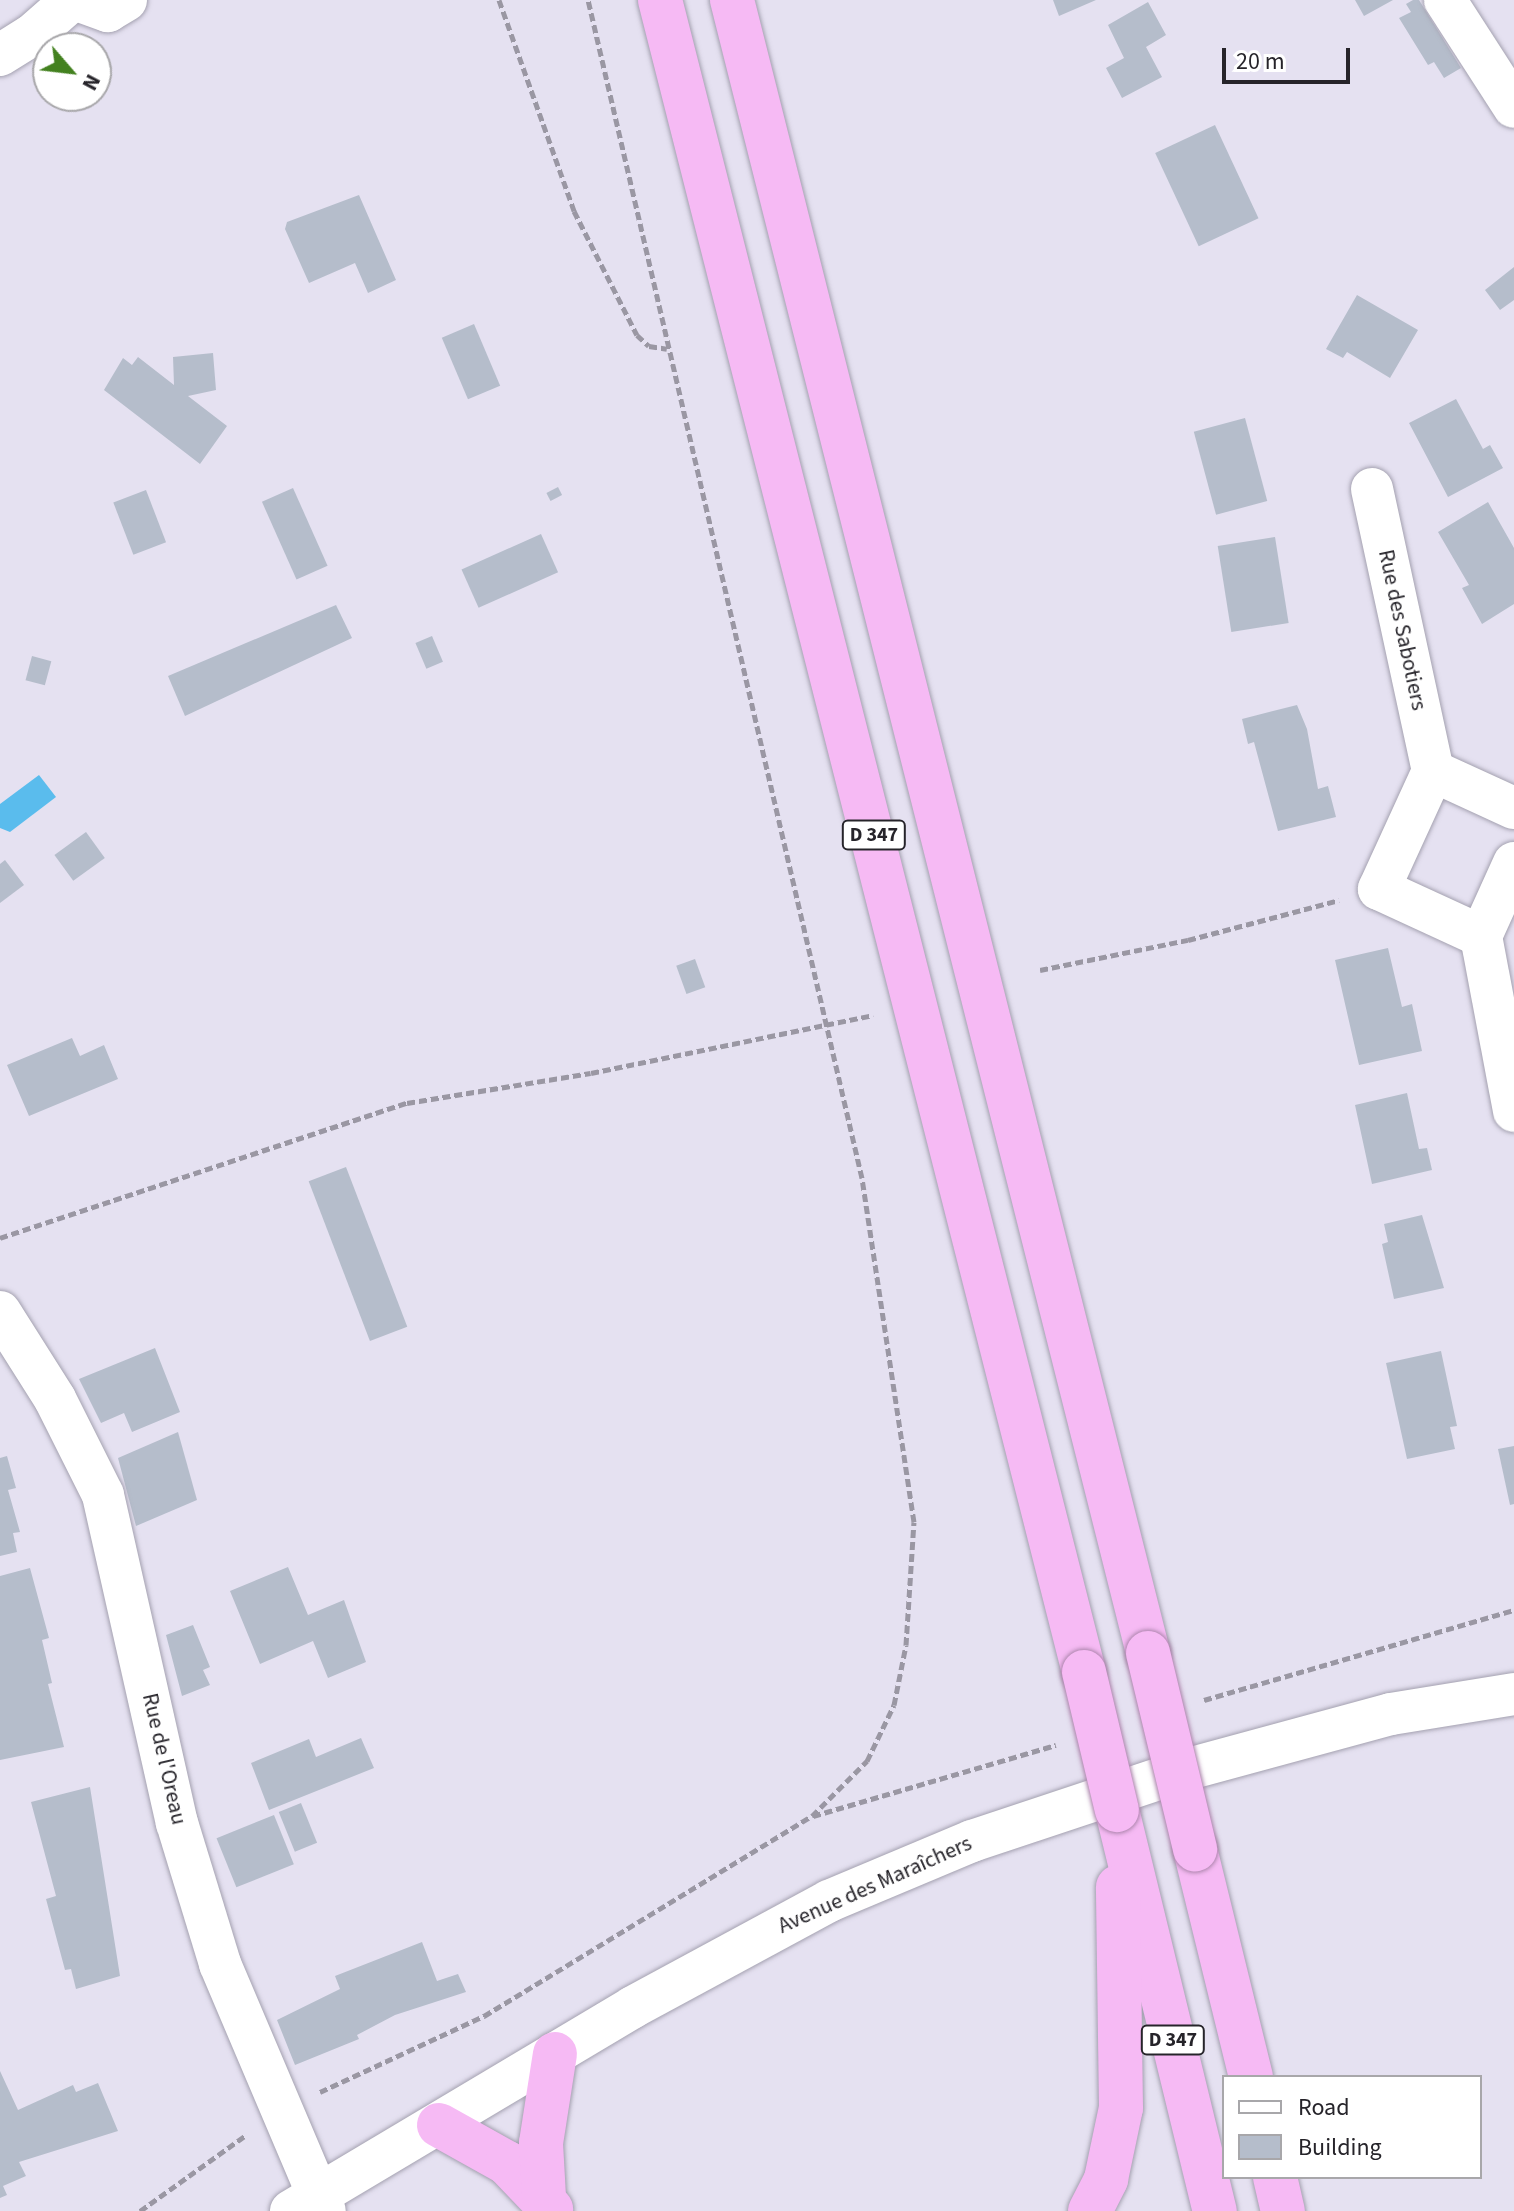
<!DOCTYPE html>
<meta charset="utf-8">
<style>
body{margin:0}
#map{position:relative;width:1514px;height:2211px;overflow:hidden;background:#e5e1f1;font-family:"Source Sans 3",sans-serif}
div>[style]{position:absolute}
.water>*{inset:0;background:#5abced}
.building>*{inset:0;background:#b5bdcb;transform-origin:0 0}
.path>*{height:5px;margin-top:-2.5px;transform-origin:0;background:repeating-linear-gradient(90deg,#9a97a3 0 8px,transparent 0 12px)}
.roads{filter:drop-shadow(0 0 2px #a4a1b0) drop-shadow(0 0 2px #a4a1b0)}
.minor>*{height:42px;margin:-21px;padding:0 21px;transform-origin:21px;border-radius:21px;background:#fff}
.highway>*{height:44px;margin:-22px;padding:0 22px;transform-origin:22px;border-radius:22px;background:#f6baf4}
.bridges{filter:drop-shadow(0 0 2px #ad86ad) drop-shadow(0 0 2px #ad86ad)}
.highway-bridge>*{height:44px;margin:-22px;padding:0 22px;transform-origin:22px;border-radius:22px;background:#f6baf4}
span{translate:-50% -50%;white-space:nowrap;text-align:center;line-height:1.15;-webkit-text-stroke:6px #fff;paint-order:stroke}
.shield-label span{padding:2px 6px;background:#fff;border:2px solid;border-radius:6px;-webkit-text-stroke-width:0}
.shield-label{font-size:20px;color:#26242a;font-weight:700}
.street-label{font-size:22px;color:#26242a}
.legend{position:absolute;left:1222px;top:2075px;width:260px;height:104px;box-sizing:border-box;background:#fff;border:2px solid #a8a7aa;margin:0;padding:10px 14px;list-style:none;font-size:24px;color:#26242a}
.legend li{display:flex;align-items:center;gap:16px;height:40px}
.legend b{width:40px;border:2px solid #a8a7aa}
.north{position:absolute;left:32px;top:32px;width:80px;height:80px;box-sizing:border-box;background:#fff;border:2px solid #a8a7aa;border-radius:50%;rotate:118deg;font-size:22px;font-weight:700;line-height:32px;text-align:center;color:#26242a}
.north::after{content:'';display:block;margin:auto;width:28px;height:36px;background:#43811f;clip-path:polygon(50% 0,100% 100%,50% 72%,0 100%)}
.scale{position:absolute;left:1222px;top:48px;width:128px;height:36px;box-sizing:border-box;border:4px solid #26242a;border-top:0;padding-left:10px;font-size:24px;line-height:28px;white-space:nowrap;color:#26242a;-webkit-text-stroke:6px #fff;paint-order:stroke}
</style>
<div id="map">
<div class="water">
<div style="clip-path:polygon(39px 775px,56px 797px,10px 832px,0 828px,0 804px)"></div>
</div>
<div class="building">
<div style="clip-path:polygon(1053px 0,1096px 0,1059px 16px)"></div>
<div style="clip-path:polygon(1355px 0,1393px 0,1364px 16px)"></div>
<div style="clip-path:polygon(1413px 0,1419px 0,1461px 68px,1444px 78px,1434px 62px,1428px 65px,1399px 18px,1411px 12px,1406px 4px)"></div>
<div style="clip-path:polygon(1148px 2px,1166px 35px,1146px 47px,1162px 77px,1122px 98px,1106px 68px,1124px 58px,1108px 25px)"></div>
<div style="left:1215px;top:125px;width:103px;height:66px;rotate:65deg"></div>
<div style="clip-path:polygon(359px 195px,396px 280px,368px 293px,355px 263px,309px 283px,285px 229px,287px 222px)"></div>
<div style="clip-path:polygon(1514px 267px,1514px 300px,1500px 310px,1485px 290px)"></div>
<div style="clip-path:polygon(1357px 295px,1418px 330px,1390px 378px,1347px 352px,1343px 358px,1326px 349px)"></div>
<div style="left:474px;top:324px;width:67px;height:35px;rotate:67deg"></div>
<div style="clip-path:polygon(213px 353px,216px 390px,188px 396px,227px 426px,200px 464px,104px 390px,123px 358px,132px 365px,138px 357px,174px 385px,173px 357px)"></div>
<div style="clip-path:polygon(1456px 399px,1483px 449px,1490px 445px,1503px 468px,1448px 497px,1409px 423px)"></div>
<div style="left:1245px;top:418px;width:86px;height:53px;rotate:75deg"></div>
<div style="left:558px;top:487px;width:9px;height:13px;rotate:63deg"></div>
<div style="left:293px;top:488px;width:85px;height:34px;rotate:66deg"></div>
<div style="left:146px;top:490px;width:56px;height:35px;rotate:69deg"></div>
<div style="clip-path:polygon(1488px 502px,1514px 548px,1514px 604px,1482px 624px,1462px 588px,1469px 585px,1438px 532px)"></div>
<div style="left:541px;top:534px;width:42px;height:87px;rotate:66deg"></div>
<div style="left:1275px;top:537px;width:87px;height:58px;rotate:81deg"></div>
<div style="clip-path:polygon(336px 605px,352px 638px,185px 716px,168px 676px)"></div>
<div style="left:432px;top:636px;width:28px;height:18px;rotate:67deg"></div>
<div style="left:32px;top:656px;width:20px;height:25px;rotate:15deg"></div>
<div style="clip-path:polygon(1297px 705px,1307px 729px,1318px 789px,1328px 786px,1336px 817px,1278px 831px,1254px 742px,1248px 744px,1242px 719px)"></div>
<div style="left:86px;top:832px;width:32px;height:39px;rotate:54deg"></div>
<div style="clip-path:polygon(5px 860px,24px 885px,0 903px,0 864px)"></div>
<div style="clip-path:polygon(1388px 948px,1402px 1007px,1412px 1004px,1422px 1051px,1359px 1065px,1335px 960px)"></div>
<div style="left:695px;top:959px;width:30px;height:20px;rotate:70deg"></div>
<div style="clip-path:polygon(72px 1038px,80px 1056px,104px 1045px,118px 1079px,29px 1116px,7px 1065px)"></div>
<div style="clip-path:polygon(1407px 1093px,1419px 1149px,1427px 1148px,1432px 1170px,1372px 1184px,1355px 1105px)"></div>
<div style="left:346px;top:1167px;width:171px;height:40px;rotate:69deg"></div>
<div style="clip-path:polygon(1422px 1215px,1444px 1288px,1394px 1299px,1382px 1244px,1388px 1242px,1384px 1224px)"></div>
<div style="clip-path:polygon(155px 1348px,180px 1412px,132px 1432px,124px 1413px,101px 1423px,79px 1379px)"></div>
<div style="clip-path:polygon(1441px 1351px,1457px 1426px,1450px 1427px,1455px 1449px,1407px 1459px,1386px 1363px)"></div>
<div style="clip-path:polygon(178px 1432px,197px 1500px,136px 1526px,118px 1458px)"></div>
<div style="clip-path:polygon(1514px 1446px,1514px 1504px,1510px 1505px,1498px 1449px)"></div>
<div style="clip-path:polygon(7px 1456px,16px 1488px,8px 1490px,20px 1532px,13px 1533px,17px 1552px,0 1556px,0 1458px)"></div>
<div style="clip-path:polygon(288px 1567px,308px 1615px,344px 1600px,366px 1662px,328px 1678px,313px 1641px,260px 1664px,230px 1591px)"></div>
<div style="clip-path:polygon(30px 1568px,49px 1638px,42px 1640px,52px 1683px,48px 1684px,64px 1747px,0 1760px,0 1576px)"></div>
<div style="clip-path:polygon(193px 1625px,210px 1667px,203px 1670px,210px 1685px,182px 1696px,166px 1635px)"></div>
<div style="clip-path:polygon(361px 1738px,374px 1768px,269px 1810px,251px 1763px,309px 1739px,316px 1757px)"></div>
<div style="clip-path:polygon(90px 1787px,120px 1976px,76px 1989px,71px 1969px,65px 1970px,46px 1899px,56px 1896px,31px 1802px)"></div>
<div style="left:301px;top:1803px;width:43px;height:24px;rotate:68deg"></div>
<div style="left:274px;top:1815px;width:53px;height:62px;rotate:68deg"></div>
<div style="clip-path:polygon(422px 1942px,437px 1981px,458px 1974px,466px 1992px,395px 2015px,357px 2035px,359px 2039px,295px 2065px,277px 2020px,340px 1989px,335px 1976px)"></div>
<div style="clip-path:polygon(0 2071px,18px 2110px,73px 2085px,76px 2092px,98px 2083px,118px 2131px,19px 2162px,26px 2176px,3px 2186px,7px 2195px,0 2198px)"></div>
</div>
<div class="path">
<div style="left:499px;top:0;width:224px;rotate:70.4deg"></div>
<div style="left:574px;top:211px;width:139px;rotate:63.1deg"></div>
<div style="left:637px;top:335px;width:16px;rotate:43deg"></div>
<div style="left:649px;top:346px;width:18px;rotate:9deg"></div>
<div style="left:1040px;top:970px;width:151px;rotate:-11.5deg"></div>
<div style="left:1188px;top:940px;width:156px;rotate:-14.8deg"></div>
<div style="left:0;top:1238px;width:429px;rotate:-18.4deg"></div>
<div style="left:407px;top:1103px;width:186px;rotate:-9.3deg"></div>
<div style="left:591px;top:1073px;width:288px;rotate:-11.6deg"></div>
<div style="left:1204px;top:1700px;width:323px;rotate:-16.2deg"></div>
<div style="left:813px;top:1816px;width:253px;rotate:-16.3deg"></div>
<div style="left:320px;top:2092px;width:181px;rotate:-24.9deg"></div>
<div style="left:484px;top:2016px;width:384px;rotate:-31.4deg"></div>
<div style="left:812px;top:1816px;width:78px;rotate:-45deg"></div>
<div style="left:867px;top:1761px;width:62px;rotate:-64.3deg"></div>
<div style="left:894px;top:1705px;width:61px;rotate:-78.7deg"></div>
<div style="left:906px;top:1645px;width:123px;rotate:-86.3deg"></div>
<div style="left:914px;top:1522px;width:348px;rotate:-98.6deg"></div>
<div style="left:862px;top:1178px;width:1209px;rotate:-103.09deg"></div>
<div style="left:140px;top:2211px;width:130px;rotate:-35.6deg"></div>
</div>
<div class="roads">
<div class="minor">
<div style="left:77px;top:0;width:33px;rotate:20deg"></div>
<div style="left:108px;top:11px;width:21px;rotate:-31deg"></div>
<div style="left:1445px;top:0;width:127px;rotate:57.2deg"></div>
<div style="left:0;top:55px;width:36px;rotate:-32deg"></div>
<div style="left:31px;top:36px;width:55px;rotate:-41.3deg"></div>
<div style="left:1372px;top:489px;width:289px;rotate:77.8deg"></div>
<div style="left:1433px;top:771px;width:130px;rotate:114.6deg"></div>
<div style="left:1379px;top:889px;width:112px;rotate:24.7deg"></div>
<div style="left:1481px;top:936px;width:178px;rotate:79.3deg"></div>
<div style="left:1433px;top:771px;width:89px;rotate:24.6deg"></div>
<div style="left:1481px;top:936px;width:80px;rotate:-65.7deg"></div>
<div style="left:0;top:1312px;width:103px;rotate:57.7deg"></div>
<div style="left:55px;top:1399px;width:107px;rotate:63.4deg"></div>
<div style="left:103px;top:1495px;width:336px;rotate:77.3deg"></div>
<div style="left:177px;top:1823px;width:147px;rotate:73deg"></div>
<div style="left:220px;top:1964px;width:268px;rotate:67deg"></div>
<div style="left:291px;top:2211px;width:398px;rotate:-30.8deg"></div>
<div style="left:633px;top:2007px;width:223px;rotate:-28.4deg"></div>
<div style="left:829px;top:1901px;width:155px;rotate:-22.8deg"></div>
<div style="left:972px;top:1841px;width:232px;rotate:-18.4deg"></div>
<div style="left:1192px;top:1768px;width:206px;rotate:-15.2deg"></div>
<div style="left:1391px;top:1714px;width:125px;rotate:-9.2deg"></div>
</div>
<div class="highway">
<div style="left:660px;top:0;width:1725px;rotate:75.77deg"></div>
<div style="left:732px;top:0;width:1705px;rotate:75.87deg"></div>
<div style="left:1117px;top:1810px;width:413px;rotate:76.3deg"></div>
<div style="left:1195px;top:1849px;width:235px;rotate:76.2deg"></div>
<div style="left:439px;top:2125px;width:78px;rotate:29.2deg"></div>
<div style="left:507px;top:2163px;width:64px;rotate:46.3deg"></div>
<div style="left:1275px;top:2177px;width:35px;rotate:77deg"></div>
<div style="left:544px;top:2197px;width:54px;rotate:-93.2deg"></div>
<div style="left:541px;top:2143px;width:90px;rotate:-81.1deg"></div>
<div style="left:1090px;top:2211px;width:36px;rotate:-63deg"></div>
<div style="left:1106px;top:2179px;width:73px;rotate:-78.1deg"></div>
<div style="left:1121px;top:2108px;width:221px;rotate:-90.8deg"></div>
</div>
</div>
<div class="bridges">
<div class="highway-bridge">
<div style="left:1148px;top:1653px;width:202px;rotate:76.5deg"></div>
<div style="left:1084px;top:1672px;width:142px;rotate:76.6deg"></div>
</div>
</div>
<div class="shield-label">
<span style="left:874px;top:835px">D 347</span>
<span style="left:1173px;top:2040px">D 347</span>
</div>
<div class="street-label">
<span style="left:1402px;top:630px;rotate:78deg">Rue des Sabotiers</span>
<span style="left:164px;top:1759px;rotate:77deg">Rue de l'Oreau</span>
<span style="left:875px;top:1885px;rotate:-24deg">Avenue des Maraîchers</span>
</div>
<ul class="legend">
<li><b style="height:10px;background:#fff"></b>Road</li>
<li><b style="height:22px;background:#b5bdcb"></b>Building</li>
</ul>
<div class="north">N</div>
<div class="scale">20 m</div>
</div>
